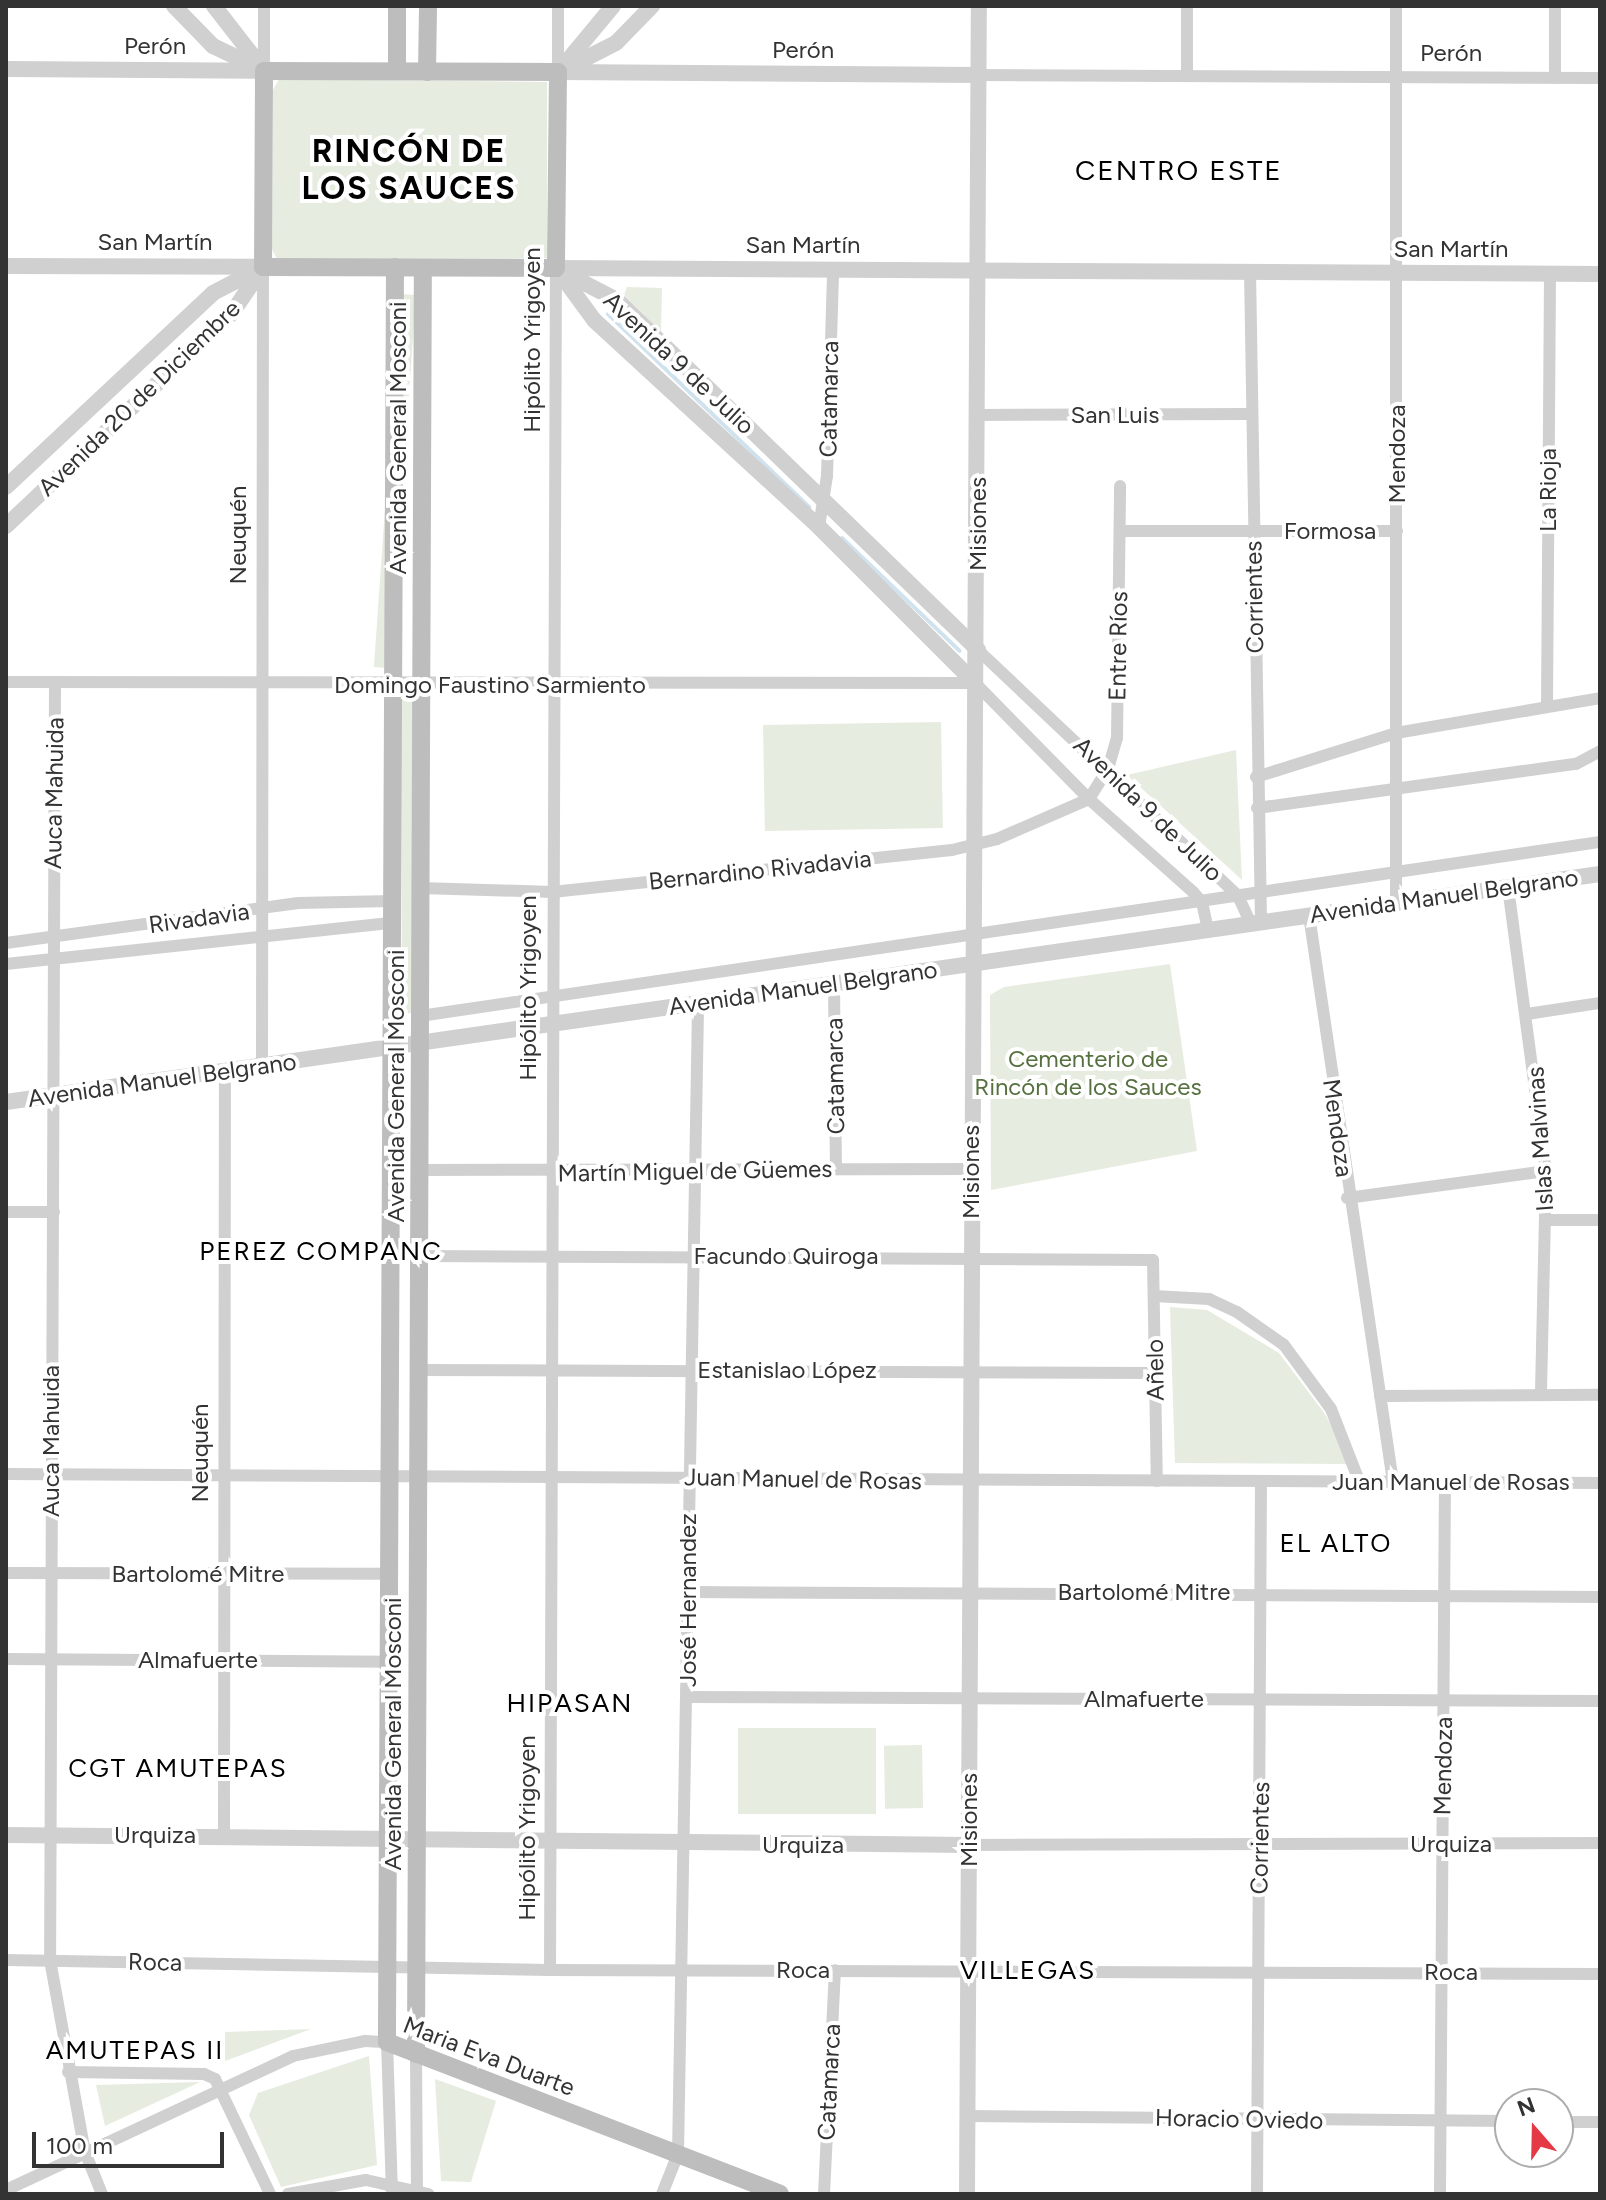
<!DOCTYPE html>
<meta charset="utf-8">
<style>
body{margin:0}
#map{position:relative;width:1606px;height:2200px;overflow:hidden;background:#fff;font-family:Figtree,sans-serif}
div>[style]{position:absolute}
.green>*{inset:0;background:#e6ecdf;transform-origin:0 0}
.stream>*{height:4px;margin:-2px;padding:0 2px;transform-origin:2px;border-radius:2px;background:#cfe2ee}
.minor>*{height:12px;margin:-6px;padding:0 6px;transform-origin:6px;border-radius:6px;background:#d0d0d0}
.tertiary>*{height:16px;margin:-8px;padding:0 8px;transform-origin:8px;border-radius:8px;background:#d0d0d0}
.secondary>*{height:18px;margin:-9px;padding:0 9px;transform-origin:9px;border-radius:9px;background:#bdbdbd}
span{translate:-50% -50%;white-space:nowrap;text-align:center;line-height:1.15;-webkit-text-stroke:8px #fff;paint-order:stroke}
.street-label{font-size:24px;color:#333}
.park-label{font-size:24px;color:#56703f}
.neighbourhood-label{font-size:26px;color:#000;letter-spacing:2px}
.quarter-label{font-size:28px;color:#000;letter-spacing:2px}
.district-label{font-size:32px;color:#000;font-weight:700;letter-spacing:2px}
.frame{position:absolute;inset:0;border:8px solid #333;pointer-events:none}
.north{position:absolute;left:1494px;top:2088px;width:80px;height:80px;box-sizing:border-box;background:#fff;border:2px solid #adadad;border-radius:50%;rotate:340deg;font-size:22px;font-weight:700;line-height:32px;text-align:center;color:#333}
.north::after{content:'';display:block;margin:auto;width:28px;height:36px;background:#e63946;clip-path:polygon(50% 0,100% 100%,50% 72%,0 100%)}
.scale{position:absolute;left:32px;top:2132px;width:192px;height:36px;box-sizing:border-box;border:4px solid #333;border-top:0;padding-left:10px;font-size:24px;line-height:28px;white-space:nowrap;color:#333;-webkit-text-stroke:6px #fff;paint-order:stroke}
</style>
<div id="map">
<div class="green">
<div style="clip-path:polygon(279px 79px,547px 82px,547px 258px,277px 259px,272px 249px,273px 90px)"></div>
<div style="clip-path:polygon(627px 287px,662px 288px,661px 332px,624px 295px)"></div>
<div style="left:400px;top:294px;width:16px;height:374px;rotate:4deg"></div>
<div style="clip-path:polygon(401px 698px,418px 699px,416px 1010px,402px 1017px)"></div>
<div style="left:941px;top:722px;width:106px;height:178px;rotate:89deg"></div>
<div style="clip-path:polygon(1236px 750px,1242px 880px,1127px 775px)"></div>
<div style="clip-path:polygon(1170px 964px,1197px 1151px,991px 1190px,990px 995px,1004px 987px)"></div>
<div style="clip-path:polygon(1170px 1307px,1207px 1310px,1279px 1353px,1325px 1414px,1351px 1464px,1175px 1463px)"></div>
<div style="left:876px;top:1728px;width:86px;height:138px;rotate:90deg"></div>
<div style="left:922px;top:1745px;width:63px;height:38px;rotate:89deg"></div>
<div style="clip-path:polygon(311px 2029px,225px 2061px,225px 2032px)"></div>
<div style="clip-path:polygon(369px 2056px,377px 2165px,281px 2187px,249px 2115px,258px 2093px)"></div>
<div style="clip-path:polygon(435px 2079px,496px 2101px,471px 2182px,441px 2181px)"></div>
<div style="clip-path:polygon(200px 2082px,105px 2126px,96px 2085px)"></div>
</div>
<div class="stream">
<div style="left:608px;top:314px;width:279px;rotate:43.8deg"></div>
<div style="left:842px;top:538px;width:163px;rotate:43.8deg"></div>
</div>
<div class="minor">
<div style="left:1555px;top:6px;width:72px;rotate:90deg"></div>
<div style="left:264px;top:71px;width:65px;rotate:-90deg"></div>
<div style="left:558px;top:72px;width:66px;rotate:-90deg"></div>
<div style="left:979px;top:75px;width:621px;rotate:0.28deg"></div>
<div style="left:1187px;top:76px;width:70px;rotate:-90deg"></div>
<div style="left:1250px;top:271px;width:651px;rotate:89.03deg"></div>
<div style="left:978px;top:415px;width:274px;rotate:-0.2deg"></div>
<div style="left:819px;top:527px;width:52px;rotate:-81.1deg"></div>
<div style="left:827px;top:476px;width:207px;rotate:-88.3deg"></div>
<div style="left:1120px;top:531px;width:277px"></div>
<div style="left:978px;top:650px;width:358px;rotate:43.4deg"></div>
<div style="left:1238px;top:896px;width:31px;rotate:65deg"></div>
<div style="left:6px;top:682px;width:969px;rotate:0.06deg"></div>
<div style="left:975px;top:683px;width:163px;rotate:45.5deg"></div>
<div style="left:1089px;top:799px;width:140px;rotate:41.8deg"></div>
<div style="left:1193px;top:892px;width:13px;rotate:48deg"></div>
<div style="left:1202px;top:902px;width:29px;rotate:78deg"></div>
<div style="left:55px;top:682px;width:1278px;rotate:90.22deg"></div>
<div style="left:50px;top:1960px;width:195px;rotate:79.7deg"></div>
<div style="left:85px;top:2152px;width:45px;rotate:68deg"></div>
<div style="left:1547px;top:706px;width:433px;rotate:-89.6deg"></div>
<div style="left:1256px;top:777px;width:147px;rotate:-17.4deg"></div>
<div style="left:1396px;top:733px;width:207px;rotate:-9.7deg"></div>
<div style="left:1257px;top:808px;width:322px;rotate:-7.9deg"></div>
<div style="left:1576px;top:764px;width:27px;rotate:-28deg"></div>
<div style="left:1508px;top:887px;width:287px;rotate:82.4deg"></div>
<div style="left:1546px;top:1171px;width:223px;rotate:91.3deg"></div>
<div style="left:420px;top:888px;width:132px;rotate:1.7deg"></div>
<div style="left:552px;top:892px;width:402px;rotate:-6deg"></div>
<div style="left:952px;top:850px;width:46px;rotate:-13.7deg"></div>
<div style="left:997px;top:839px;width:100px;rotate:-23.5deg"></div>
<div style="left:1089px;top:799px;width:36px;rotate:-58deg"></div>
<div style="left:1108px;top:769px;width:32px;rotate:-74deg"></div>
<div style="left:1117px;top:738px;width:252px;rotate:-89.3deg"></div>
<div style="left:1396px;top:903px;width:897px;rotate:-90deg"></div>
<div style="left:1309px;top:915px;width:573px;rotate:81.57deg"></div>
<div style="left:6px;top:943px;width:295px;rotate:-7.8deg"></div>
<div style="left:298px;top:903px;width:94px;rotate:-1.2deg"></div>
<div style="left:6px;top:964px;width:388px;rotate:-6.1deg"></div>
<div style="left:834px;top:983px;width:186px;rotate:89.4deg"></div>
<div style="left:1527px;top:1014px;width:74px;rotate:-8.6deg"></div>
<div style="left:420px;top:1016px;width:1193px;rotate:-8.39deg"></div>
<div style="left:262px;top:1065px;width:798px;rotate:-89.93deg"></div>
<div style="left:419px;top:1170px;width:552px;rotate:-0.1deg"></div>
<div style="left:1347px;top:1198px;width:201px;rotate:-7.7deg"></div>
<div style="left:6px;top:1212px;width:48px"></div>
<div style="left:1546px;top:1220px;width:54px"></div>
<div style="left:419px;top:1256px;width:734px;rotate:0.31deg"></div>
<div style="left:1153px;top:1260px;width:221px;rotate:89deg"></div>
<div style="left:1154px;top:1296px;width:55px;rotate:3.1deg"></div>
<div style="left:1209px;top:1299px;width:31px;rotate:25deg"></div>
<div style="left:1237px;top:1312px;width:57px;rotate:35.1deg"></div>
<div style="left:1284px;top:1345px;width:79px;rotate:53.7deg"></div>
<div style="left:1331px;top:1409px;width:77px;rotate:68.7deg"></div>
<div style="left:419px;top:1370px;width:736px;rotate:0.23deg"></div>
<div style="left:1380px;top:1396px;width:220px;rotate:-0.3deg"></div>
<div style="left:6px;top:1474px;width:1594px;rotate:0.32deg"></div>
<div style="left:6px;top:1573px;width:383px;rotate:0.1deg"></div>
<div style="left:687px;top:1592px;width:913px;rotate:0.31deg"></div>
<div style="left:6px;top:1659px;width:383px;rotate:0.4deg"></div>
<div style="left:687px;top:1697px;width:913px;rotate:0.25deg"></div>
<div style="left:224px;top:1835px;width:765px;rotate:-89.93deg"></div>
<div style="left:969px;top:1845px;width:631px;rotate:-0.18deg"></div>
<div style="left:6px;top:1960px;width:544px;rotate:1.05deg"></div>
<div style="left:550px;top:1970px;width:1050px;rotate:0.22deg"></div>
<div style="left:550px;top:1970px;width:1702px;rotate:-89.8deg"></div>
<div style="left:416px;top:2054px;width:138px;rotate:89.6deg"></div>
<div style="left:68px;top:2072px;width:136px;rotate:0.8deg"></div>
<div style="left:204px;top:2074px;width:12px;rotate:24deg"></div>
<div style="left:215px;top:2079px;width:127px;rotate:64.4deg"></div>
<div style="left:967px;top:2116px;width:543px;rotate:0.53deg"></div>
<div style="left:1558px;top:2122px;width:42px"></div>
<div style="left:6px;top:2190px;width:317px;rotate:-25deg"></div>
<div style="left:293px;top:2056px;width:74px;rotate:-11.8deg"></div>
<div style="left:365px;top:2041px;width:22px;rotate:3deg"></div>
<div style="left:387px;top:2042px;width:152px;rotate:88.1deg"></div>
<div style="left:288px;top:2194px;width:79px;rotate:-10.2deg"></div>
<div style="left:366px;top:2180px;width:64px;rotate:12.7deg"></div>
<div style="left:662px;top:2194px;width:43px;rotate:-68.2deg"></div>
<div style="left:678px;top:2154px;width:1151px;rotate:-89deg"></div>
<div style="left:824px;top:2194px;width:224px;rotate:-87.2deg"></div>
<div style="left:1257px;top:2194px;width:713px;rotate:-89.68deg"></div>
<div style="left:1440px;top:2194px;width:713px;rotate:-89.6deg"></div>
</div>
<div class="tertiary">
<div style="left:174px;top:6px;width:56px;rotate:45.7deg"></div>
<div style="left:213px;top:46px;width:51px;rotate:25.6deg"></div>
<div style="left:214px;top:6px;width:80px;rotate:52.1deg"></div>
<div style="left:6px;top:69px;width:258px;rotate:0.4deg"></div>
<div style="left:563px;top:70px;width:59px;rotate:-27deg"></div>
<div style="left:616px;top:43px;width:52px;rotate:-45.8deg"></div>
<div style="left:559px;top:71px;width:85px;rotate:-50.3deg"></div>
<div style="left:558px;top:72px;width:421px;rotate:0.4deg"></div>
<div style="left:6px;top:266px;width:250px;rotate:0.2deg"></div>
<div style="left:556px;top:268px;width:1044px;rotate:0.33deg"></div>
<div style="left:556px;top:268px;width:64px;rotate:53.8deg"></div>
<div style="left:594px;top:320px;width:306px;rotate:42.6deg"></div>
<div style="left:819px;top:527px;width:221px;rotate:45deg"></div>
<div style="left:561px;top:271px;width:63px;rotate:27.4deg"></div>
<div style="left:617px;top:300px;width:503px;rotate:44.11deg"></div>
<div style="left:6px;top:487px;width:284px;rotate:-43.1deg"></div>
<div style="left:213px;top:293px;width:56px;rotate:-27.5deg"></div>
<div style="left:6px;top:526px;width:311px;rotate:-43.3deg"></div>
<div style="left:232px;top:313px;width:55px;rotate:-56deg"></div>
<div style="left:6px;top:1102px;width:1610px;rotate:-8.14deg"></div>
<div style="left:6px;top:1835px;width:963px;rotate:0.59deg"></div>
<div style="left:967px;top:2194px;width:2188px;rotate:-89.69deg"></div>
</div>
<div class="secondary">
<div style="left:264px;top:71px;width:294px;rotate:0.2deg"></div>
<div style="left:558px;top:72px;width:196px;rotate:90.6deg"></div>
<div style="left:556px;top:268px;width:293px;rotate:-179.8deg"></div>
<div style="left:263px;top:267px;width:196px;rotate:-89.7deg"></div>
<div style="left:397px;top:71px;width:65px;rotate:-90deg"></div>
<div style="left:427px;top:72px;width:66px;rotate:-89.1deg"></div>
<div style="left:395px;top:267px;width:1775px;rotate:90.26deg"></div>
<div style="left:387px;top:2042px;width:421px;rotate:21.1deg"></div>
<div style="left:416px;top:2054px;width:1786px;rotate:-89.78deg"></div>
</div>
<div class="street-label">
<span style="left:155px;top:46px">Perón</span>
<span style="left:803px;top:50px">Perón</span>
<span style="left:1451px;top:53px">Perón</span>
<span style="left:155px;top:242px">San Martín</span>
<span style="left:803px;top:245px">San Martín</span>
<span style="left:1451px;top:249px">San Martín</span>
<span style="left:532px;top:340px;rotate:-90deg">Hipólito Yrigoyen</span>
<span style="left:679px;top:363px;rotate:43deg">Avenida 9 de Julio</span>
<span style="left:139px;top:398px;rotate:-44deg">Avenida 20 de Diciembre</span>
<span style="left:829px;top:399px;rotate:-89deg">Catamarca</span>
<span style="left:1115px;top:415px">San Luis</span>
<span style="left:398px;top:438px;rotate:-90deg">Avenida General Mosconi</span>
<span style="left:1397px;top:454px;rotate:-90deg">Mendoza</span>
<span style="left:1548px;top:490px;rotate:-90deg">La Rioja</span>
<span style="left:978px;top:524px;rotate:-90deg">Misiones</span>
<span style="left:1330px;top:531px">Formosa</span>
<span style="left:238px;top:535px;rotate:-90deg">Neuquén</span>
<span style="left:1254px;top:597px;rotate:-91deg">Corrientes</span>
<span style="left:1118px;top:646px;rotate:-89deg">Entre Ríos</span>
<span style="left:490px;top:685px">Domingo Faustino Sarmiento</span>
<span style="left:54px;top:793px;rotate:-89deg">Auca Mahuida</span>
<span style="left:1148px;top:809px;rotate:44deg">Avenida 9 de Julio</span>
<span style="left:760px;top:870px;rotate:-6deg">Bernardino Rivadavia</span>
<span style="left:1444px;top:896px;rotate:-8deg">Avenida Manuel Belgrano</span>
<span style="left:199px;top:918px;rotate:-8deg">Rivadavia</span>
<span style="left:528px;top:988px;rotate:-90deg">Hipólito Yrigoyen</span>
<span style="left:803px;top:988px;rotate:-8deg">Avenida Manuel Belgrano</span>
<span style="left:835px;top:1076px;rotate:-91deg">Catamarca</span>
<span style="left:162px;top:1080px;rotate:-8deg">Avenida Manuel Belgrano</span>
<span style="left:396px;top:1086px;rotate:-90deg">Avenida General Mosconi</span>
<span style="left:1338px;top:1128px;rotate:82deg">Mendoza</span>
<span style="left:1540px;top:1139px;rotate:-94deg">Islas Malvinas</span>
<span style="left:695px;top:1171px;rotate:-1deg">Martín Miguel de Güemes</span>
<span style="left:971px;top:1172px;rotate:-90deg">Misiones</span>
<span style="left:786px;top:1256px">Facundo Quiroga</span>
<span style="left:787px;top:1370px">Estanislao López</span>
<span style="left:1155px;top:1370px;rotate:-91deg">Añelo</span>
<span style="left:51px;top:1441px;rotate:-90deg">Auca Mahuida</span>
<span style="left:200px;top:1453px;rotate:-90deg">Neuquén</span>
<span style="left:803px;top:1479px;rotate:1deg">Juan Manuel de Rosas</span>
<span style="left:1451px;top:1482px">Juan Manuel de Rosas</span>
<span style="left:198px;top:1574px">Bartolomé Mitre</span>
<span style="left:1144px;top:1592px">Bartolomé Mitre</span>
<span style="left:688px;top:1600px;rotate:-90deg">José Hernandez</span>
<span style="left:198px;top:1660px">Almafuerte</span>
<span style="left:1144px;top:1699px">Almafuerte</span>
<span style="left:393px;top:1734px;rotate:-90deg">Avenida General Mosconi</span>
<span style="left:1443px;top:1766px;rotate:-89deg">Mendoza</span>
<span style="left:969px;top:1820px;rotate:-90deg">Misiones</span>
<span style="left:527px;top:1828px;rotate:-90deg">Hipólito Yrigoyen</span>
<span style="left:155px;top:1835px">Urquiza</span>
<span style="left:1260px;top:1838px;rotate:-89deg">Corrientes</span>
<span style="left:1451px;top:1844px">Urquiza</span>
<span style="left:803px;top:1845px">Urquiza</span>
<span style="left:155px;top:1962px;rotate:1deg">Roca</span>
<span style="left:803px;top:1970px">Roca</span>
<span style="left:1451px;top:1972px">Roca</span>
<span style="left:489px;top:2056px;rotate:21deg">Maria Eva Duarte</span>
<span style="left:829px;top:2082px;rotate:-87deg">Catamarca</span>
<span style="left:1239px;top:2119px;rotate:1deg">Horacio Oviedo</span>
</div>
<div class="park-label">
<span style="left:1088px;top:1073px">Cementerio de<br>Rincón de los Sauces</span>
</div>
<div class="neighbourhood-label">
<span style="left:321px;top:1252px">PEREZ COMPANC</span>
<span style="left:1336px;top:1544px">EL ALTO</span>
<span style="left:570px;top:1704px">HIPASAN</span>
<span style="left:178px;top:1769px">CGT AMUTEPAS</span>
<span style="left:1028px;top:1971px">VILLEGAS</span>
<span style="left:135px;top:2051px">AMUTEPAS II</span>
</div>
<div class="quarter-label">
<span style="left:1179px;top:170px">CENTRO ESTE</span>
</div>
<div class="district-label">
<span style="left:409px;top:170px">RINCÓN DE<br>LOS SAUCES</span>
</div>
<div class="frame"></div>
<div class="north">N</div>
<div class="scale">100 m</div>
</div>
